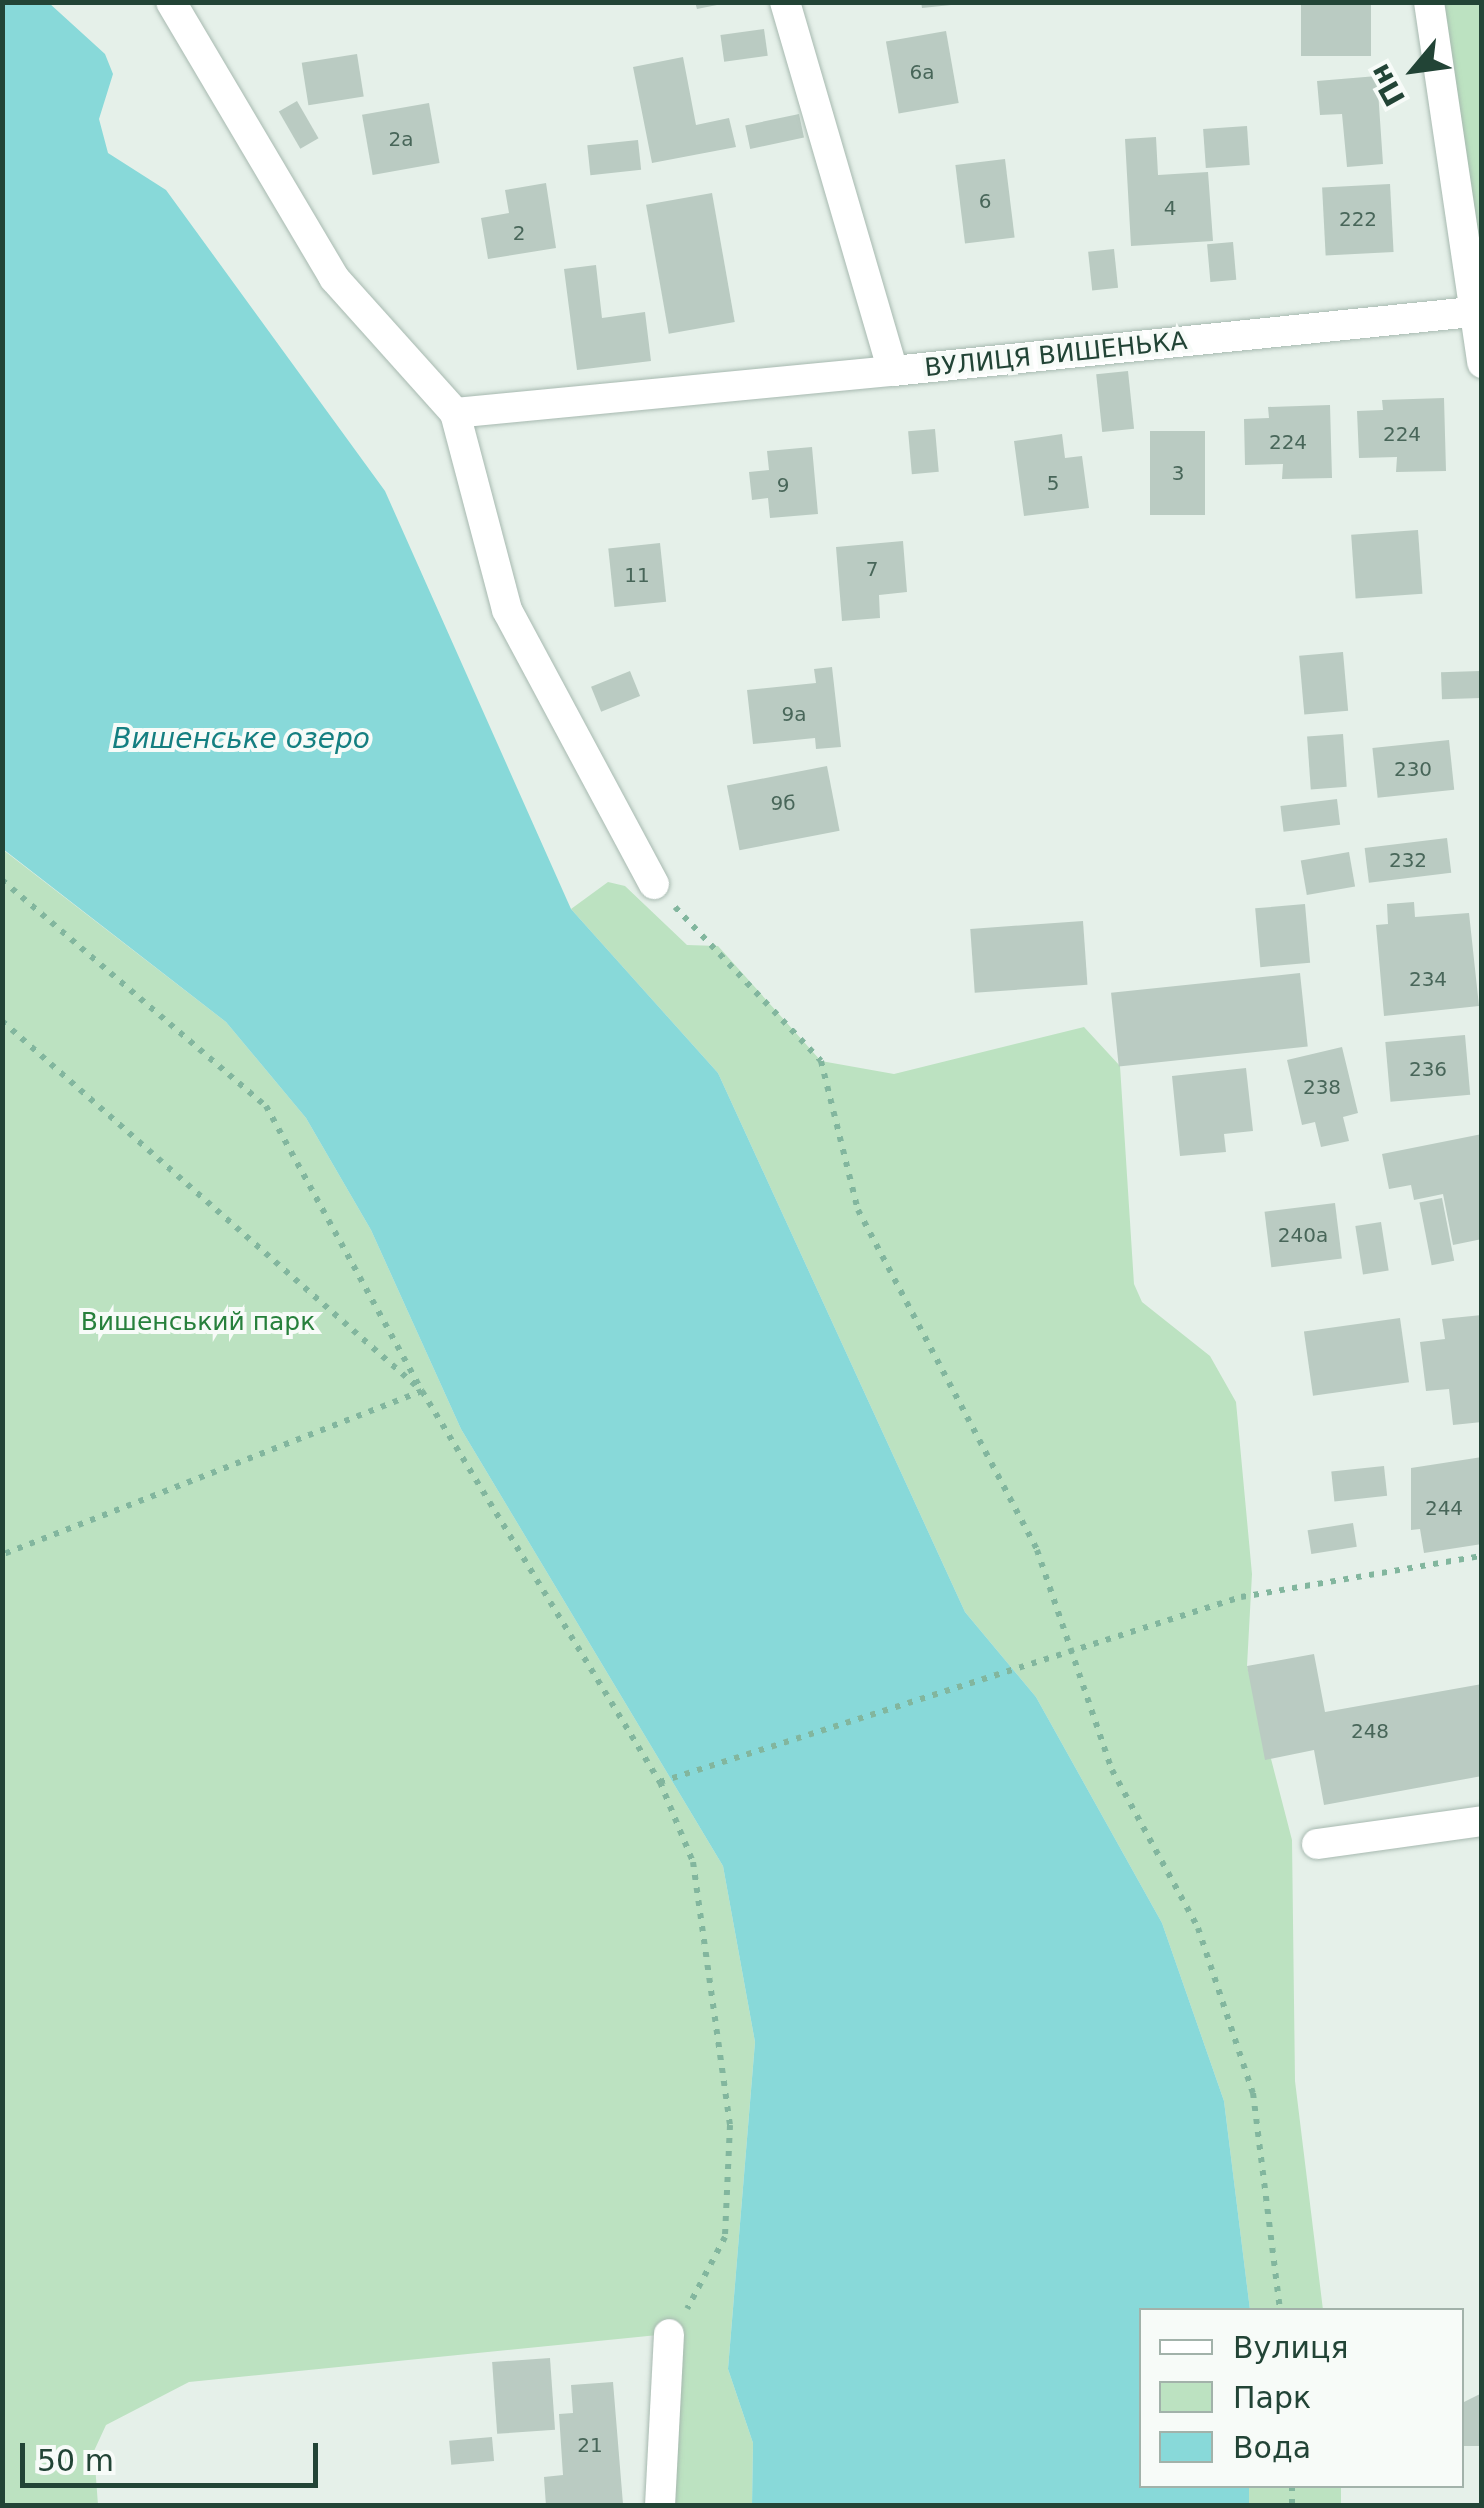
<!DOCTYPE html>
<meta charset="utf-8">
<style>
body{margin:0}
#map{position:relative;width:1484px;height:2508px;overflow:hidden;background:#e5f0e9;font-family:"DejaVu Sans",sans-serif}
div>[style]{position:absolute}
.green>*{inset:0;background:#bce2c1;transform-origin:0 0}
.water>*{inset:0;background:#88d9d9}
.building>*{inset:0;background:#bacbc2;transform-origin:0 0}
.path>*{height:6px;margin-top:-3px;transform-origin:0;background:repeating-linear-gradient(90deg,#82b69e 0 5px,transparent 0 13px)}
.roads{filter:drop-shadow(0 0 2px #a7b9b0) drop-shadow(0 0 2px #a7b9b0)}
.minor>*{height:30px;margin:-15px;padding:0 15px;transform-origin:15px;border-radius:15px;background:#fff}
span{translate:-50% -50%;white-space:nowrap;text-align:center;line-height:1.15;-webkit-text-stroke:8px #f7fbf8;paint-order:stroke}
.number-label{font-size:20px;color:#486659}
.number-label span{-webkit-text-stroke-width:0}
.street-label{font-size:25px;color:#224436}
.park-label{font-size:25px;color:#27803c}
.water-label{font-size:28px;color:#147f81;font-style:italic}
.frame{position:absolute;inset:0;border:5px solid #224436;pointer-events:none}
.legend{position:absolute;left:1139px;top:2308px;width:325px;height:180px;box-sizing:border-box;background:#f7fbf8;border:2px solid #a2b2aa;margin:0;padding:12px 18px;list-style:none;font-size:30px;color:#224436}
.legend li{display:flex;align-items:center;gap:20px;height:50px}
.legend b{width:50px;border:2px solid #a2b2aa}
.north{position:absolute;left:1364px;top:20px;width:100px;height:100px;-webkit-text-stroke:8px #f7fbf8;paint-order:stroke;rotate:241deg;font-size:28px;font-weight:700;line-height:40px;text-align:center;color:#224436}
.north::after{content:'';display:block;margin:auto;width:35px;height:45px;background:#224436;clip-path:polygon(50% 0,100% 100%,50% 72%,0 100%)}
.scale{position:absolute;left:20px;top:2443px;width:298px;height:45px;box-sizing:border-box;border:5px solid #224436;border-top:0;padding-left:12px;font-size:30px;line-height:35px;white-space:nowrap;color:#224436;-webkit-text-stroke:8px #f7fbf8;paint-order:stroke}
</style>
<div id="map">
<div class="green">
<div style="clip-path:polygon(1429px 3px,1481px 3px,1481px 361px)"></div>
<div style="clip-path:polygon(2px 849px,226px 1022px,306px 1118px,371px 1230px,461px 1429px,723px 1866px,755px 2042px,728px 2369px,753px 2443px,752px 2505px,660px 2505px,668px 2334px,189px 2382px,106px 2425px,94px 2451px,98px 2505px,3px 2505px)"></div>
<div style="clip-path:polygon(608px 882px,625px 886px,687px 945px,718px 946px,821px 1061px,894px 1074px,1084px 1027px,1120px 1066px,1134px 1284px,1142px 1302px,1210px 1356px,1236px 1402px,1252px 1574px,1247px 1666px,1292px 1840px,1295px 2081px,1323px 2310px,1250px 2310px,1224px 2101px,1162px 1923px,1036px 1697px,965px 1612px,718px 1073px,571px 909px)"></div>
<div style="left:1249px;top:2486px;width:92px;height:20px"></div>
</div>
<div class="water">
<div style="clip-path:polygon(2px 3px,49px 3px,105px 54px,113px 74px,99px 119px,108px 153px,166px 190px,385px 491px,571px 909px,718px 1073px,965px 1612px,1036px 1697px,1162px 1923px,1224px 2101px,1250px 2310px,1142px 2310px,1142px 2486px,1249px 2486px,1249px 2505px,752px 2505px,753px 2443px,728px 2369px,755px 2042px,723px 1866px,461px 1429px,371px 1230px,306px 1118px,226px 1022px,3px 849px)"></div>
</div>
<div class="building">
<div style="clip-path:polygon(695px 2px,722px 2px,722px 4px,697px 9px)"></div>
<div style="clip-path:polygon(921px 2px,951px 2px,951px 5px,922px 8px)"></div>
<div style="left:1301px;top:2px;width:70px;height:54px"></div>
<div style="left:764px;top:29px;width:27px;height:44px;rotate:82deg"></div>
<div style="left:946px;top:31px;width:73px;height:61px;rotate:80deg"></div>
<div style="left:357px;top:54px;width:43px;height:56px;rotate:81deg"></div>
<div style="clip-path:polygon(683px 57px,696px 125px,729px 118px,736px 147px,652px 163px,633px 67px)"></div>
<div style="clip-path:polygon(1377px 76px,1383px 164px,1347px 167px,1342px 114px,1320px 115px,1317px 81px)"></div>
<div style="left:297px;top:101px;width:43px;height:21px;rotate:60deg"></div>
<div style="left:429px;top:103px;width:61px;height:68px;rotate:80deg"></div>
<div style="left:799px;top:114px;width:24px;height:55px;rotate:78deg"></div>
<div style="left:1247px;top:126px;width:39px;height:44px;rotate:86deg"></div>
<div style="clip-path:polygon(1156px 137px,1158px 175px,1208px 172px,1213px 241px,1131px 246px,1125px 139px)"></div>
<div style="left:638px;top:140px;width:30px;height:51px;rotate:84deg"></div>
<div style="left:1005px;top:159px;width:79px;height:50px;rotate:83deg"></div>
<div style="clip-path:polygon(546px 183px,556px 248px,488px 259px,481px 218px,509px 213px,505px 190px)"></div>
<div style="left:1390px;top:184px;width:68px;height:68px;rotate:87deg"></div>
<div style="left:712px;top:193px;width:131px;height:67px;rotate:80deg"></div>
<div style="left:1233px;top:242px;width:38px;height:26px;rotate:85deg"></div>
<div style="left:1114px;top:249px;width:39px;height:26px;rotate:84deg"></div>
<div style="clip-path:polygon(596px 265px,602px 318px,645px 312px,651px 361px,577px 370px,564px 269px)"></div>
<div style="left:1128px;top:371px;width:58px;height:32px;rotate:84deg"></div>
<div style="clip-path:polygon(1444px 398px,1446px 471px,1396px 472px,1397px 457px,1359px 458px,1357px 411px,1383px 410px,1382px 400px)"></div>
<div style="clip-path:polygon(1330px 405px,1332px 478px,1282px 479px,1283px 464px,1245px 465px,1244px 419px,1269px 418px,1268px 407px)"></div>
<div style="left:935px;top:429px;width:43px;height:27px;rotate:85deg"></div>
<div style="left:1150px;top:431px;width:55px;height:84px"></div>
<div style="clip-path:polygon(1062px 434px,1065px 458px,1082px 456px,1089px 508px,1024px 516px,1014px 441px)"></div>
<div style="clip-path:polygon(812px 447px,818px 514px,770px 518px,768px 498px,752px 500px,749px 472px,769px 470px,767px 451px)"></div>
<div style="left:1418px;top:530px;width:64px;height:67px;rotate:86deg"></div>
<div style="clip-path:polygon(903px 541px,907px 592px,879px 595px,880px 618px,842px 621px,836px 547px)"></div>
<div style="left:660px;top:543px;width:59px;height:52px;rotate:84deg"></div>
<div style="left:1343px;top:652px;width:59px;height:44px;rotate:85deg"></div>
<div style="clip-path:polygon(832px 667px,841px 747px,816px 749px,815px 738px,753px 744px,747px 690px,816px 683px,814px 669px)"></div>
<div style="left:630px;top:671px;width:27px;height:42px;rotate:68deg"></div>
<div style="left:1480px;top:671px;width:27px;height:39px;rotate:88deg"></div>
<div style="left:1343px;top:734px;width:53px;height:36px;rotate:86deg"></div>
<div style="left:1449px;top:740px;width:50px;height:77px;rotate:84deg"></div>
<div style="left:827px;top:766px;width:66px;height:102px;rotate:79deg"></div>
<div style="left:1337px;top:799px;width:26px;height:57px;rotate:83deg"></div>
<div style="left:1447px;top:838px;width:35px;height:83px;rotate:83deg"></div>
<div style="left:1349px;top:852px;width:35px;height:49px;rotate:80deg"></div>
<div style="clip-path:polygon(1414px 902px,1415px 917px,1469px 913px,1479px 1006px,1384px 1016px,1376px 925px,1388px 924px,1387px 904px)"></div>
<div style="left:1305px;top:904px;width:59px;height:50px;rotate:85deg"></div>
<div style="left:1083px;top:921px;width:64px;height:113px;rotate:86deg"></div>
<div style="left:1300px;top:973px;width:74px;height:190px;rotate:84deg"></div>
<div style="left:1465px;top:1035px;width:60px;height:80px;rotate:85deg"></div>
<div style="clip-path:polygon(1342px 1047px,1358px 1113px,1343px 1117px,1349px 1141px,1321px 1147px,1315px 1122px,1302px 1125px,1287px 1060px)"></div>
<div style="clip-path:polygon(1246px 1068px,1253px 1131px,1224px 1134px,1226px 1152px,1180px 1156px,1172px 1076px)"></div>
<div style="clip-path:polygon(1482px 1134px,1482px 1239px,1453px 1245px,1443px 1194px,1414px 1200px,1411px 1185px,1389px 1189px,1382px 1154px)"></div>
<div style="left:1442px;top:1198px;width:64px;height:23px;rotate:79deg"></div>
<div style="left:1335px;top:1203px;width:56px;height:71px;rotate:83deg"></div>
<div style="left:1381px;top:1222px;width:49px;height:26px;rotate:81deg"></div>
<div style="clip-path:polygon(1482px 1315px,1482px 1422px,1453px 1425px,1449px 1389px,1426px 1391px,1420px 1342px,1445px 1339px,1442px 1319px)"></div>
<div style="left:1400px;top:1318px;width:65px;height:97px;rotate:82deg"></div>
<div style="clip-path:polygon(1482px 1457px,1482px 1544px,1424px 1553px,1420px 1529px,1411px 1530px,1411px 1468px)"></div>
<div style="left:1384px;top:1466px;width:30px;height:53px;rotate:84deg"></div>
<div style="left:1353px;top:1523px;width:24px;height:46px;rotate:81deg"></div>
<div style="clip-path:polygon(1314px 1654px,1325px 1712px,1482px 1684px,1482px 1776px,1324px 1805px,1314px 1750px,1265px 1760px,1247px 1666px)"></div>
<div style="left:550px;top:2358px;width:72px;height:58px;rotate:86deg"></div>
<div style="clip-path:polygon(613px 2382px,623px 2504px,546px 2506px,544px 2477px,563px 2475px,559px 2414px,573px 2413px,571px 2385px)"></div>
<div style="clip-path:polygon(1482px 2393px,1482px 2446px,1462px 2446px,1462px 2403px)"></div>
<div style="left:492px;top:2437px;width:24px;height:43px;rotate:85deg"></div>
</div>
<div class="path">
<div style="left:2px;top:880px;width:348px;rotate:40.6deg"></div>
<div style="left:266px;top:1106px;width:325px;rotate:61.3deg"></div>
<div style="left:422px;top:1391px;width:451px;rotate:158.7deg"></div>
<div style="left:675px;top:907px;width:212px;rotate:46.5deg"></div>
<div style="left:821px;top:1061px;width:154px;rotate:76.1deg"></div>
<div style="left:858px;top:1210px;width:384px;rotate:62.2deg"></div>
<div style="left:1037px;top:1550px;width:232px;rotate:71.2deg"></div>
<div style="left:1112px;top:1770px;width:180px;rotate:61.4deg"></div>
<div style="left:1198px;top:1928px;width:174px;rotate:71.6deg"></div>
<div style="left:1253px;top:2093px;width:219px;rotate:82.9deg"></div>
<div style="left:2px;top:1021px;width:560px;rotate:41.38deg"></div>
<div style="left:422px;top:1391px;width:458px;rotate:58.7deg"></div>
<div style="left:660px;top:1782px;width:87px;rotate:67.6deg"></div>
<div style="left:693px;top:1862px;width:266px;rotate:82deg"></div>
<div style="left:730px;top:2125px;width:112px;rotate:92.6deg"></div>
<div style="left:725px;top:2237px;width:81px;rotate:117.8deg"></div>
<div style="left:660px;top:1782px;width:610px;rotate:-17.66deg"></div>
<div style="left:1241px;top:1597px;width:244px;rotate:-9.7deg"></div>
<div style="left:1292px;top:2486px;width:20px;rotate:90deg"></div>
</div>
<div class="roads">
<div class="minor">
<div style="left:171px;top:2px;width:321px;rotate:59.4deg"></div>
<div style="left:334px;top:278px;width:181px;rotate:48.1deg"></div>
<div style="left:455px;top:413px;width:440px;rotate:-5.5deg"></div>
<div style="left:785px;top:2px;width:384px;rotate:73.7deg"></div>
<div style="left:893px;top:371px;width:592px;rotate:-5.82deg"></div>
<div style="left:1429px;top:2px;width:365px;rotate:81.6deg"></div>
<div style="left:455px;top:413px;width:204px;rotate:75.2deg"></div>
<div style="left:507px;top:610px;width:311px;rotate:61.8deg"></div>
<div style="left:1317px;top:1844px;width:167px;rotate:-7.9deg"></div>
<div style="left:660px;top:2506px;width:172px;rotate:-87deg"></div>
</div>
</div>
<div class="number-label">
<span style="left:922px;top:72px">6а</span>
<span style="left:401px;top:139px">2а</span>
<span style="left:985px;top:201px">6</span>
<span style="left:1170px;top:208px">4</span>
<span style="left:1358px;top:219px">222</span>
<span style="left:519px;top:233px">2</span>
<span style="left:1402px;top:434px">224</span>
<span style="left:1288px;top:442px">224</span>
<span style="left:1178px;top:473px">3</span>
<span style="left:1053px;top:483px">5</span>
<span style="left:783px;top:485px">9</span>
<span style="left:872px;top:569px">7</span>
<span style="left:637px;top:575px">11</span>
<span style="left:794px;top:714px">9а</span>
<span style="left:1413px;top:769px">230</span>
<span style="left:783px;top:803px">9б</span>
<span style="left:1408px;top:860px">232</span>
<span style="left:1428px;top:979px">234</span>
<span style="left:1428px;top:1069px">236</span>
<span style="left:1322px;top:1087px">238</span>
<span style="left:1303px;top:1235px">240а</span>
<span style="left:1444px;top:1508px">244</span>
<span style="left:1370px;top:1731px">248</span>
<span style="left:590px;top:2445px">21</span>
</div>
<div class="street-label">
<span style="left:1056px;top:355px;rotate:-6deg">ВУЛИЦЯ ВИШЕНЬКА</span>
</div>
<div class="park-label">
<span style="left:198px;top:1322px">Вишенський парк</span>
</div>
<div class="water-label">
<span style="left:241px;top:739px">Вишенське озеро</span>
</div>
<div class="frame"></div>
<ul class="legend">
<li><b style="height:12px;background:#fff"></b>Вулиця</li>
<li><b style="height:28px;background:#bce2c1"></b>Парк</li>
<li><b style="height:28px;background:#88d9d9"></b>Вода</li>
</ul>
<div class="north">Пн</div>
<div class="scale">50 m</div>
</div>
